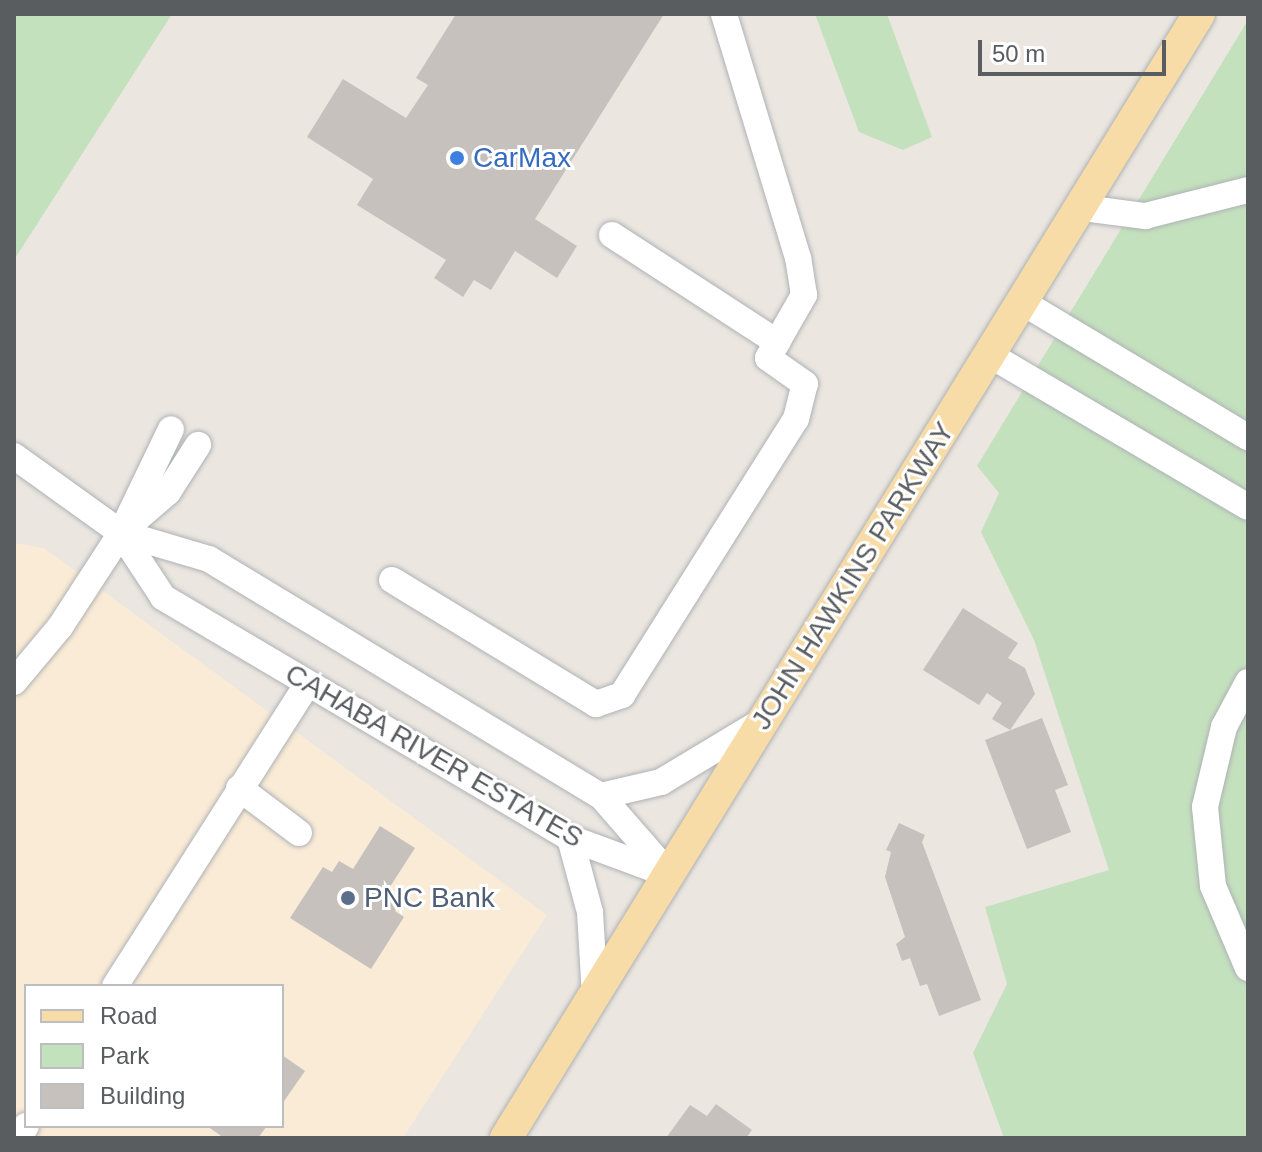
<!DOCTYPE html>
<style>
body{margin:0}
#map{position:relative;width:1262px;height:1152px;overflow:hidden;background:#ebe6e0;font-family:Arial,sans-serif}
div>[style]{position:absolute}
.commercial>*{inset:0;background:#faebd6}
.green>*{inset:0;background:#c4e1be}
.building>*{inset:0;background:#c6c1bd}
.roads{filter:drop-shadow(0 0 2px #aeb2b5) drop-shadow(0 0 2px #aeb2b5)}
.minor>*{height:26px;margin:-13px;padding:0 13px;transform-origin:13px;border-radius:13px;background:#fff}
.major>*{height:32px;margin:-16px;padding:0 16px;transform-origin:16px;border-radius:16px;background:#f8dca8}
.dots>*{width:22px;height:22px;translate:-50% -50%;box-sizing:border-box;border:4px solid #fff;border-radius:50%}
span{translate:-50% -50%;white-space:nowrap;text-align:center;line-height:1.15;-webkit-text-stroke:6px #fff;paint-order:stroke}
.shop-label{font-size:28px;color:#366cbe}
.left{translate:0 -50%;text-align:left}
.street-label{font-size:28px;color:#595d60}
.service-label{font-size:28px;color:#4e5e75}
.frame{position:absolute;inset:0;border:16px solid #595d60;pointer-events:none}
.legend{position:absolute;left:24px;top:984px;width:260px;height:144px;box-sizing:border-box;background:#fff;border:2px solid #bdbebf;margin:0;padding:10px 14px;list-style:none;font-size:24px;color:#595d60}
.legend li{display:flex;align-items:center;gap:16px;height:40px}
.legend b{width:40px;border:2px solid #bdbebf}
.scale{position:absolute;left:978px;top:40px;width:188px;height:36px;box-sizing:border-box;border:4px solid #595d60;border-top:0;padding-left:10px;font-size:24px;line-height:28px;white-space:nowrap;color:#595d60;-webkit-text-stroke:6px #fff;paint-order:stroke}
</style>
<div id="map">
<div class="commercial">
<div style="clip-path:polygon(evenodd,14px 543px,44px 548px,547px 915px,403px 1138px,14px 1138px,14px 543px,26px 986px,282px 986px,282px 1126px,26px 1126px,26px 986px)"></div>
</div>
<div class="green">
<div style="clip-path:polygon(14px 14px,172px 14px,14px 260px)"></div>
<div style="clip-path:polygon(815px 14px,887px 14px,932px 137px,903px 150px,859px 132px)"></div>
<div style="clip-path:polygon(1248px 20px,1248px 1138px,1004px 1138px,973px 1053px,1007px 984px,985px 907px,1109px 870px,1034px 640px,981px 532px,999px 493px,977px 466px)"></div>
</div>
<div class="building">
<div style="clip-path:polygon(456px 14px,664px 14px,535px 219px,577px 246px,557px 278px,515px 251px,491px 290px,474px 280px,463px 297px,434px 278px,446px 260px,357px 205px,373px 179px,307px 137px,343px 79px,406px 118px,428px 85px,416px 78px)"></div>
<div style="clip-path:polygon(963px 608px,1018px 643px,1008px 658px,1025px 668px,1035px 694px,1010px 730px,992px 719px,1002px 703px,987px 693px,979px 705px,923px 670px)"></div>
<div style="clip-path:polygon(1042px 718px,1068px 785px,1055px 790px,1071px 832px,1027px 849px,985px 740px)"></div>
<div style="clip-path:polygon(899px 823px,925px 835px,922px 842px,981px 1000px,939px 1016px,927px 984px,920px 986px,910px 958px,902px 961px,896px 944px,905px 937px,885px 877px,891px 852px,886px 850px)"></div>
<div style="clip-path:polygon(380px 826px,415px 848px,386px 893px,401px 902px,395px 911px,404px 917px,371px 969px,290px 918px,323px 867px,332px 872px,339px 861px,353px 869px)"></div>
<div style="clip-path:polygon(282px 1055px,305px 1071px,282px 1104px)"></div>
<div style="clip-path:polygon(716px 1104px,752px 1130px,746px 1138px,666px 1138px,690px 1105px,707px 1116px)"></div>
<div style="clip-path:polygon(207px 1126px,267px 1126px,258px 1138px,224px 1138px)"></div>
</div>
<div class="roads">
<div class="minor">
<div style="left:1083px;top:208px;width:63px;rotate:7.4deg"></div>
<div style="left:1145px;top:216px;width:106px;rotate:-14.2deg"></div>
<div style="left:612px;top:235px;width:197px;rotate:33deg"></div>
<div style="left:1022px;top:302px;width:263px;rotate:30.9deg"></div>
<div style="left:990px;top:355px;width:299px;rotate:30.5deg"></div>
<div style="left:14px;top:456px;width:132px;rotate:35.7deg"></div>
<div style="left:124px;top:530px;width:58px;rotate:-40.8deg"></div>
<div style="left:168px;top:492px;width:56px;rotate:-57.4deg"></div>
<div style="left:121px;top:533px;width:92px;rotate:16.5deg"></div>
<div style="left:209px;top:559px;width:458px;rotate:31.2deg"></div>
<div style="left:601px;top:796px;width:105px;rotate:48.9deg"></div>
<div style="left:670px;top:875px;width:107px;rotate:-159.7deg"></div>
<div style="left:570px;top:838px;width:473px;rotate:-149.4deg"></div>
<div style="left:163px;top:597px;width:77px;rotate:-123.3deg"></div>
<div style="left:392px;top:580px;width:239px;rotate:31.3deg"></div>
<div style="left:596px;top:704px;width:28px;rotate:-19deg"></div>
<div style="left:622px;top:695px;width:326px;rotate:-57.8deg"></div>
<div style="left:796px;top:419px;width:36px;rotate:-76deg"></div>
<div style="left:805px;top:384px;width:45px;rotate:-144.9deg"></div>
<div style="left:768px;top:358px;width:73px;rotate:-60.3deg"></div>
<div style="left:804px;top:295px;width:37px;rotate:-99deg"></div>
<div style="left:798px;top:258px;width:255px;rotate:-106.9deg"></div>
<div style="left:14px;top:682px;width:72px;rotate:-50.1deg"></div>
<div style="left:60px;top:627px;width:112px;rotate:-57deg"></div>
<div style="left:121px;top:533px;width:115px;rotate:-64.3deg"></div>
<div style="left:1248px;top:682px;width:51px;rotate:118.1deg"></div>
<div style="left:1224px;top:727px;width:82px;rotate:103.4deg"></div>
<div style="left:1205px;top:807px;width:79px;rotate:84.2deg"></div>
<div style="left:1213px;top:886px;width:89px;rotate:66.9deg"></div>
<div style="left:239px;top:788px;width:75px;rotate:36.9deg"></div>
<div style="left:601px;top:796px;width:62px;rotate:-13.1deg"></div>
<div style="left:661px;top:782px;width:118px;rotate:-31.1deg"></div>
<div style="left:570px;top:838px;width:77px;rotate:74.9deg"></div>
<div style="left:590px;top:912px;width:83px;rotate:86.6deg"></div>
<div style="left:115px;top:986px;width:357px;rotate:-57.5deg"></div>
<div style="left:19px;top:1138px;width:14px;rotate:-60deg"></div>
</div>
<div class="major">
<div style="left:506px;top:1138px;width:1320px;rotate:-58.34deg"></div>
</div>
</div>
<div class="dots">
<div style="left:457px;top:158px;background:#3f7fe0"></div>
<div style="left:348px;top:898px;background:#5c6f8a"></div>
</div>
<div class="shop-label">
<span class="left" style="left:473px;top:158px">CarMax</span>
</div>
<div class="street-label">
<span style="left:853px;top:576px;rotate:-58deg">JOHN HAWKINS PARKWAY</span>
<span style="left:434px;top:756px;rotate:30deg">CAHABA RIVER ESTATES</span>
</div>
<div class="service-label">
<span class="left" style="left:364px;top:898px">PNC Bank</span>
</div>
<div class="frame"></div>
<ul class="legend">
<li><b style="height:10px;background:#f8dca8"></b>Road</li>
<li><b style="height:22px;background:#c4e1be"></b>Park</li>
<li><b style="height:22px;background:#c6c1bd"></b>Building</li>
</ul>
<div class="scale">50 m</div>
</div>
